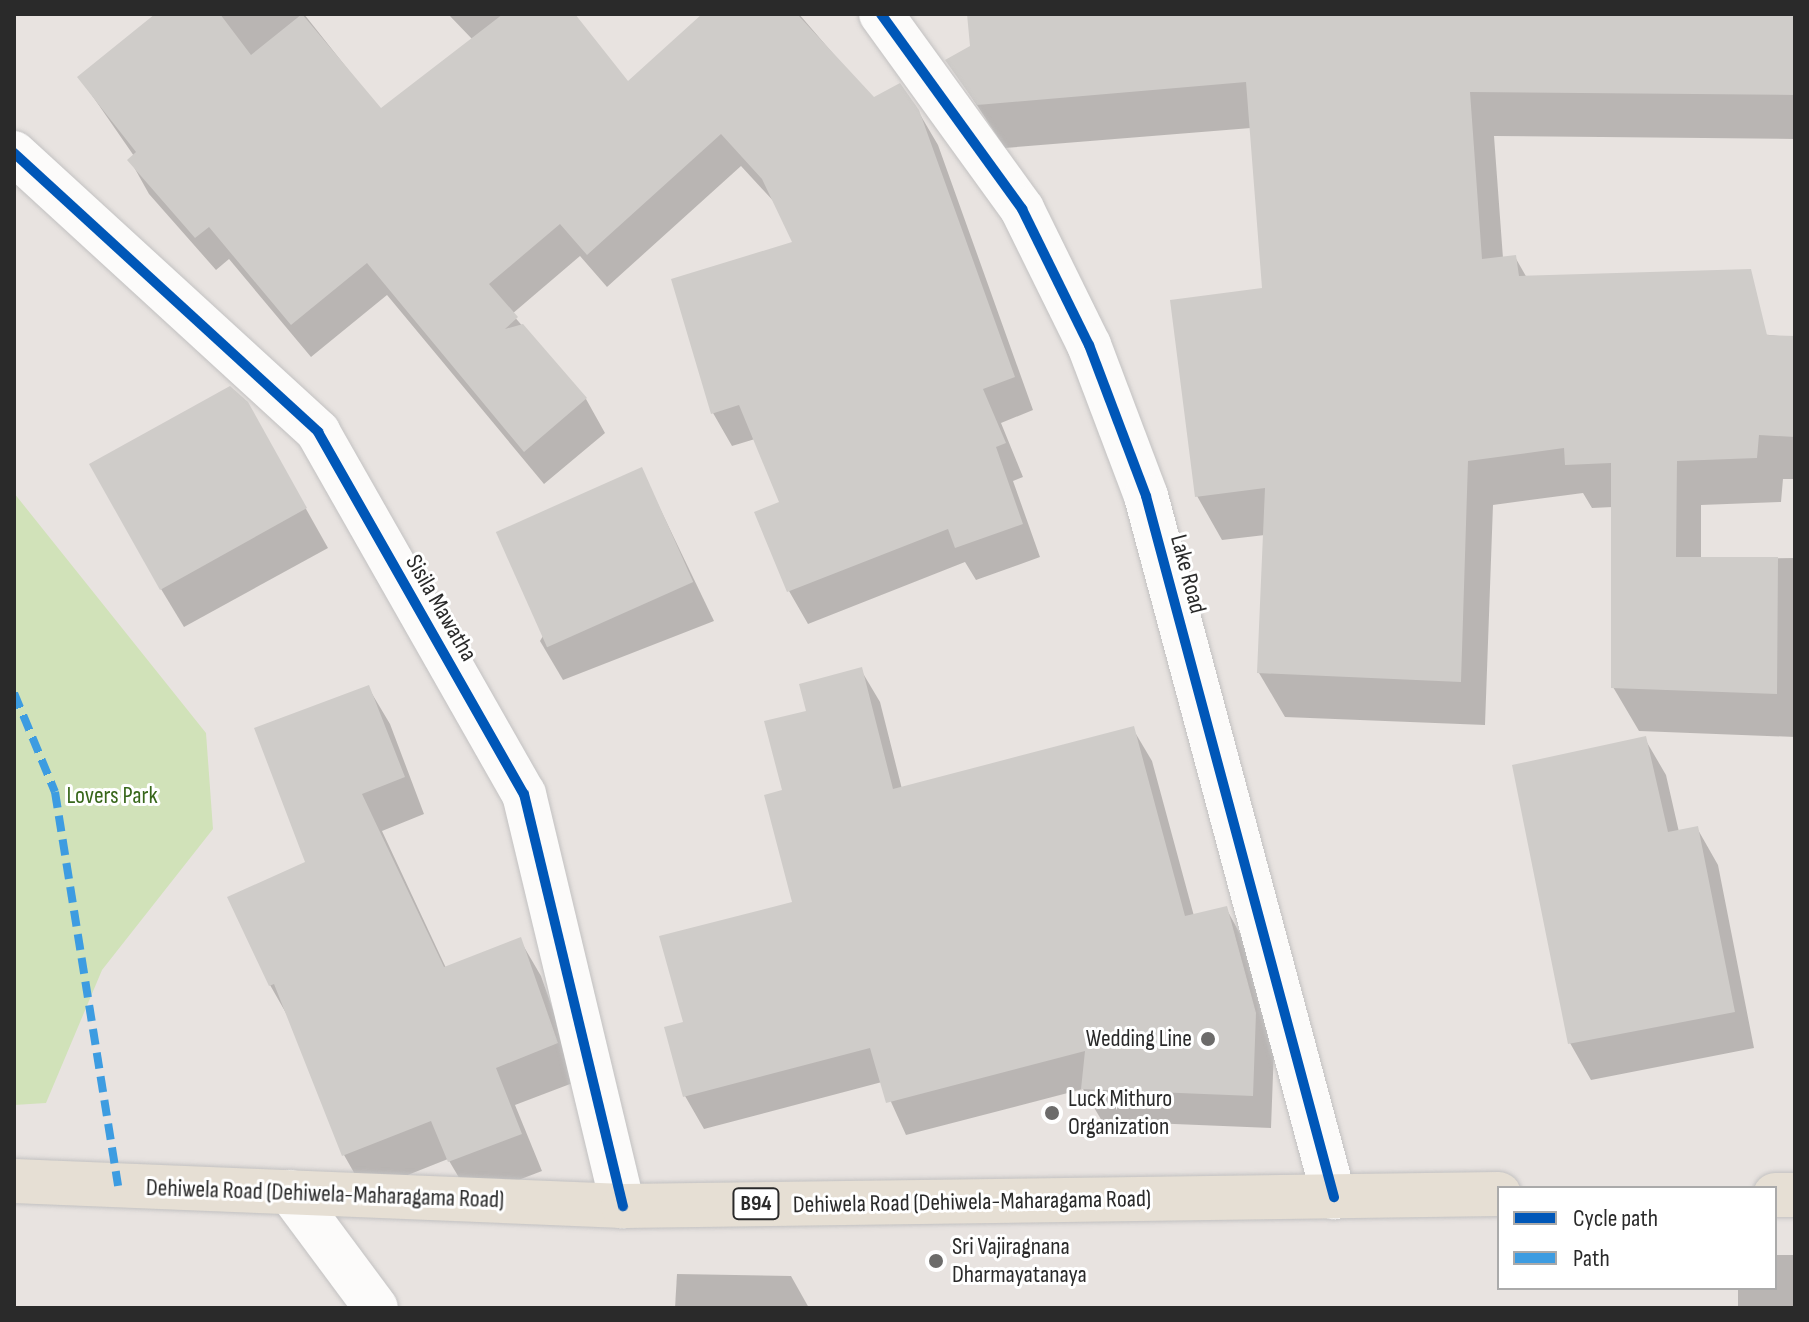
<!DOCTYPE html>
<style>
body{margin:0}
#map{position:relative;width:1809px;height:1322px;overflow:hidden;background:#e8e3e0;font-family:"Sofia Sans Condensed",sans-serif}
div>[style]{position:absolute}
.green>*{inset:0;background:#d1e2b9}
.shadow>*{inset:0;background:#0003}
.building>*{inset:0;background:#cfccc9;transform-origin:0 0}
.roads{filter:drop-shadow(0 0 2px #c2c1c1) drop-shadow(0 0 2px #c2c1c1)}
.minor>*{height:44px;margin:-22px;padding:0 22px;transform-origin:22px;border-radius:22px;background:#fcfbfa}
.major>*{height:44px;margin:-22px;padding:0 22px;transform-origin:22px;border-radius:22px;background:#e6dfd4}
.quiet>*{height:8px;margin-top:-4px;transform-origin:0;background:repeating-linear-gradient(90deg,#3d9ce1 0 16px,transparent 0 24px)}
.cycleway>*{height:10px;margin:-5px;padding:0 5px;transform-origin:5px;border-radius:5px;background:#0057b8}
.dots>*{width:22px;height:22px;translate:-50% -50%;box-sizing:border-box;border:4px solid #fff;border-radius:50%}
span{translate:-50% -50%;white-space:nowrap;text-align:center;line-height:1.15;-webkit-text-stroke:6px #fff;paint-order:stroke}
.shield-label span{padding:2px 6px;background:#fff;border:2px solid;border-radius:6px;-webkit-text-stroke-width:0}
.shield-label{font-size:22px;color:#2a2a2a;font-weight:700}
.street-label{font-size:24px;color:#2a2a2a}
.park-label{font-size:24px;color:#38671b}
.poi-label{font-size:24px;color:#2a2a2a}
.right{translate:-100% -50%;text-align:right}
.left{translate:0 -50%;text-align:left}
.frame{position:absolute;inset:0;border:16px solid #2a2a2a;pointer-events:none}
.legend{position:absolute;left:1497px;top:1186px;width:280px;height:104px;box-sizing:border-box;background:#fff;border:2px solid #aaa;margin:0;padding:10px 14px;list-style:none;font-size:24px;color:#2a2a2a}
.legend li{display:flex;align-items:center;gap:16px;height:40px}
.legend b{width:40px;border:2px solid #aaa}
</style>
<div id="map">
<div class="green">
<div style="clip-path:polygon(14px 493px,206px 733px,213px 829px,102px 970px,46px 1103px,14px 1105px)"></div>
</div>
<div class="shadow">
<div style="clip-path:polygon(159px 14px,304px 14px,381px 111px,473px 40px,448px 14px,572px 14px,628px 84px,705px 14px,799px 14px,873px 100px,918px 111px,938px 145px,1033px 410px,1001px 423px,1023px 477px,1013px 481px,1040px 557px,976px 580px,965px 562px,808px 624px,789px 591px,781px 503px,755px 439px,732px 446px,713px 413px,795px 244px,777px 205px,741px 166px,607px 287px,580px 256px,512px 314px,586px 399px,605px 433px,544px 484px,387px 295px,311px 357px,229px 259px,216px 270px,149px 194px,130px 160px,134px 156px,80px 78px)"></div>
<div style="clip-path:polygon(969px 14px,1795px 14px,1795px 139px,1494px 136px,1503px 258px,1515px 257px,1527px 278px,1636px 319px,1795px 338px,1795px 479px,1783px 479px,1781px 502px,1701px 505px,1701px 559px,1795px 558px,1795px 737px,1639px 731px,1613px 687px,1613px 507px,1592px 508px,1583px 493px,1493px 505px,1485px 725px,1285px 717px,1259px 673px,1265px 535px,1222px 540px,1197px 496px,1264px 289px,1251px 128px,1005px 148px,948px 61px,972px 48px)"></div>
<div style="clip-path:polygon(269px 443px,328px 548px,184px 627px,161px 589px)"></div>
<div style="clip-path:polygon(641px 469px,714px 621px,563px 680px,540px 641px)"></div>
<div style="clip-path:polygon(861px 670px,880px 702px,902px 789px,1133px 729px,1152px 761px,1194px 916px,1226px 908px,1244px 941px,1274px 1048px,1271px 1128px,1102px 1121px,1083px 1089px,906px 1135px,882px 1082px,704px 1129px,685px 1096px,685px 1023px,795px 903px,784px 792px,809px 712px)"></div>
<div style="clip-path:polygon(368px 687px,390px 724px,424px 814px,382px 831px,446px 968px,520px 940px,541px 976px,578px 1081px,515px 1105px,542px 1171px,471px 1198px,448px 1159px,365px 1192px,344px 1155px,290px 1020px,270px 985px)"></div>
<div style="clip-path:polygon(1645px 739px,1666px 775px,1679px 832px,1697px 828px,1718px 865px,1754px 1048px,1591px 1080px,1570px 1043px)"></div>
<div style="clip-path:polygon(1775px 1255px,1795px 1255px,1795px 1308px,1738px 1308px,1738px 1288px,1775px 1288px)"></div>
<div style="clip-path:polygon(677px 1274px,791px 1276px,809px 1308px,675px 1308px)"></div>
</div>
<div class="building">
<div style="clip-path:polygon(155px 14px,220px 14px,251px 55px,302px 14px,381px 108px,503px 14px,575px 14px,628px 81px,702px 14px,797px 14px,874px 97px,900px 83px,919px 110px,1015px 377px,983px 389px,1006px 443px,996px 447px,1023px 524px,955px 548px,948px 529px,787px 592px,754px 512px,779px 502px,739px 405px,711px 414px,671px 279px,792px 242px,762px 179px,721px 134px,587px 255px,560px 224px,489px 284px,518px 317px,505px 329px,523px 324px,587px 398px,524px 452px,367px 263px,291px 325px,209px 227px,195px 238px,127px 160px,136px 152px,77px 77px)"></div>
<div style="clip-path:polygon(967px 14px,1795px 14px,1795px 95px,1470px 92px,1482px 259px,1516px 255px,1519px 276px,1751px 269px,1767px 335px,1795px 336px,1795px 437px,1759px 435px,1757px 458px,1677px 461px,1676px 557px,1778px 557px,1777px 694px,1611px 688px,1611px 463px,1565px 465px,1564px 448px,1468px 461px,1461px 682px,1257px 673px,1265px 488px,1195px 497px,1170px 300px,1262px 288px,1246px 82px,977px 105px,945px 60px,970px 46px)"></div>
<div style="clip-path:polygon(230px 386px,248px 402px,307px 508px,160px 590px,89px 464px)"></div>
<div style="left:642px;top:467px;width:126px;height:160px;rotate:66deg"></div>
<div style="clip-path:polygon(862px 667px,893px 789px,1134px 726px,1185px 916px,1227px 906px,1256px 1013px,1253px 1096px,1081px 1089px,1085px 1051px,886px 1103px,870px 1048px,683px 1097px,664px 1027px,683px 1022px,659px 936px,792px 902px,764px 795px,782px 790px,764px 721px,806px 711px,799px 684px)"></div>
<div style="clip-path:polygon(369px 685px,405px 777px,362px 794px,444px 967px,521px 937px,558px 1043px,496px 1068px,522px 1134px,448px 1162px,431px 1121px,342px 1156px,274px 984px,269px 986px,227px 897px,305px 862px,254px 728px)"></div>
<div style="clip-path:polygon(1646px 736px,1668px 832px,1698px 826px,1735px 1012px,1568px 1044px,1512px 765px)"></div>
</div>
<div class="roads">
<div class="minor">
<div style="left:881px;top:14px;width:241px;rotate:54.1deg"></div>
<div style="left:1022px;top:209px;width:152px;rotate:63.8deg"></div>
<div style="left:1089px;top:345px;width:161px;rotate:69.3deg"></div>
<div style="left:1146px;top:496px;width:726px;rotate:74.99deg"></div>
<div style="left:14px;top:153px;width:413px;rotate:42.5deg"></div>
<div style="left:318px;top:432px;width:417px;rotate:60.4deg"></div>
<div style="left:524px;top:794px;width:424px;rotate:76.5deg"></div>
<div style="left:290px;top:1192px;width:144px;rotate:53.4deg"></div>
</div>
<div class="major">
<div style="left:14px;top:1181px;width:610px;rotate:2.35deg"></div>
<div style="left:623px;top:1206px;width:876px;rotate:-0.78deg"></div>
<div style="left:1775px;top:1195px;width:20px"></div>
</div>
</div>
<div class="quiet">
<div style="left:14px;top:693px;width:107px;rotate:67.5deg"></div>
<div style="left:55px;top:792px;width:399px;rotate:80.9deg"></div>
</div>
<div class="cycleway">
<div style="left:881px;top:14px;width:241px;rotate:54.1deg"></div>
<div style="left:1022px;top:209px;width:152px;rotate:63.8deg"></div>
<div style="left:1089px;top:345px;width:161px;rotate:69.3deg"></div>
<div style="left:1146px;top:496px;width:726px;rotate:74.99deg"></div>
<div style="left:14px;top:153px;width:413px;rotate:42.5deg"></div>
<div style="left:318px;top:432px;width:417px;rotate:60.4deg"></div>
<div style="left:524px;top:794px;width:424px;rotate:76.5deg"></div>
</div>
<div class="dots">
<div style="left:1208px;top:1039px;background:#6c6b6a"></div>
<div style="left:1052px;top:1113px;background:#6c6b6a"></div>
<div style="left:936px;top:1261px;background:#6c6b6a"></div>
</div>
<div class="shield-label">
<span style="left:756px;top:1204px">B94</span>
</div>
<div class="street-label">
<span style="left:1188px;top:574px;rotate:75deg">Lake Road</span>
<span style="left:441px;top:608px;rotate:60deg">Sisila Mawatha</span>
<span style="left:325px;top:1194px;rotate:2deg">Dehiwela Road (Dehiwela-Maharagama Road)</span>
<span style="left:972px;top:1202px;rotate:-1deg">Dehiwela Road (Dehiwela-Maharagama Road)</span>
</div>
<div class="park-label">
<span style="left:112px;top:796px">Lovers Park</span>
</div>
<div class="poi-label">
<span class="right" style="left:1192px;top:1039px">Wedding Line</span>
<span class="left" style="left:1068px;top:1113px">Luck Mithuro<br>Organization</span>
<span class="left" style="left:952px;top:1261px">Sri Vajiragnana<br>Dharmayatanaya</span>
</div>
<div class="frame"></div>
<ul class="legend">
<li><b style="height:10px;background:#0057b8"></b>Cycle path</li>
<li><b style="height:10px;background:#3d9ce1"></b>Path</li>
</ul>
</div>
